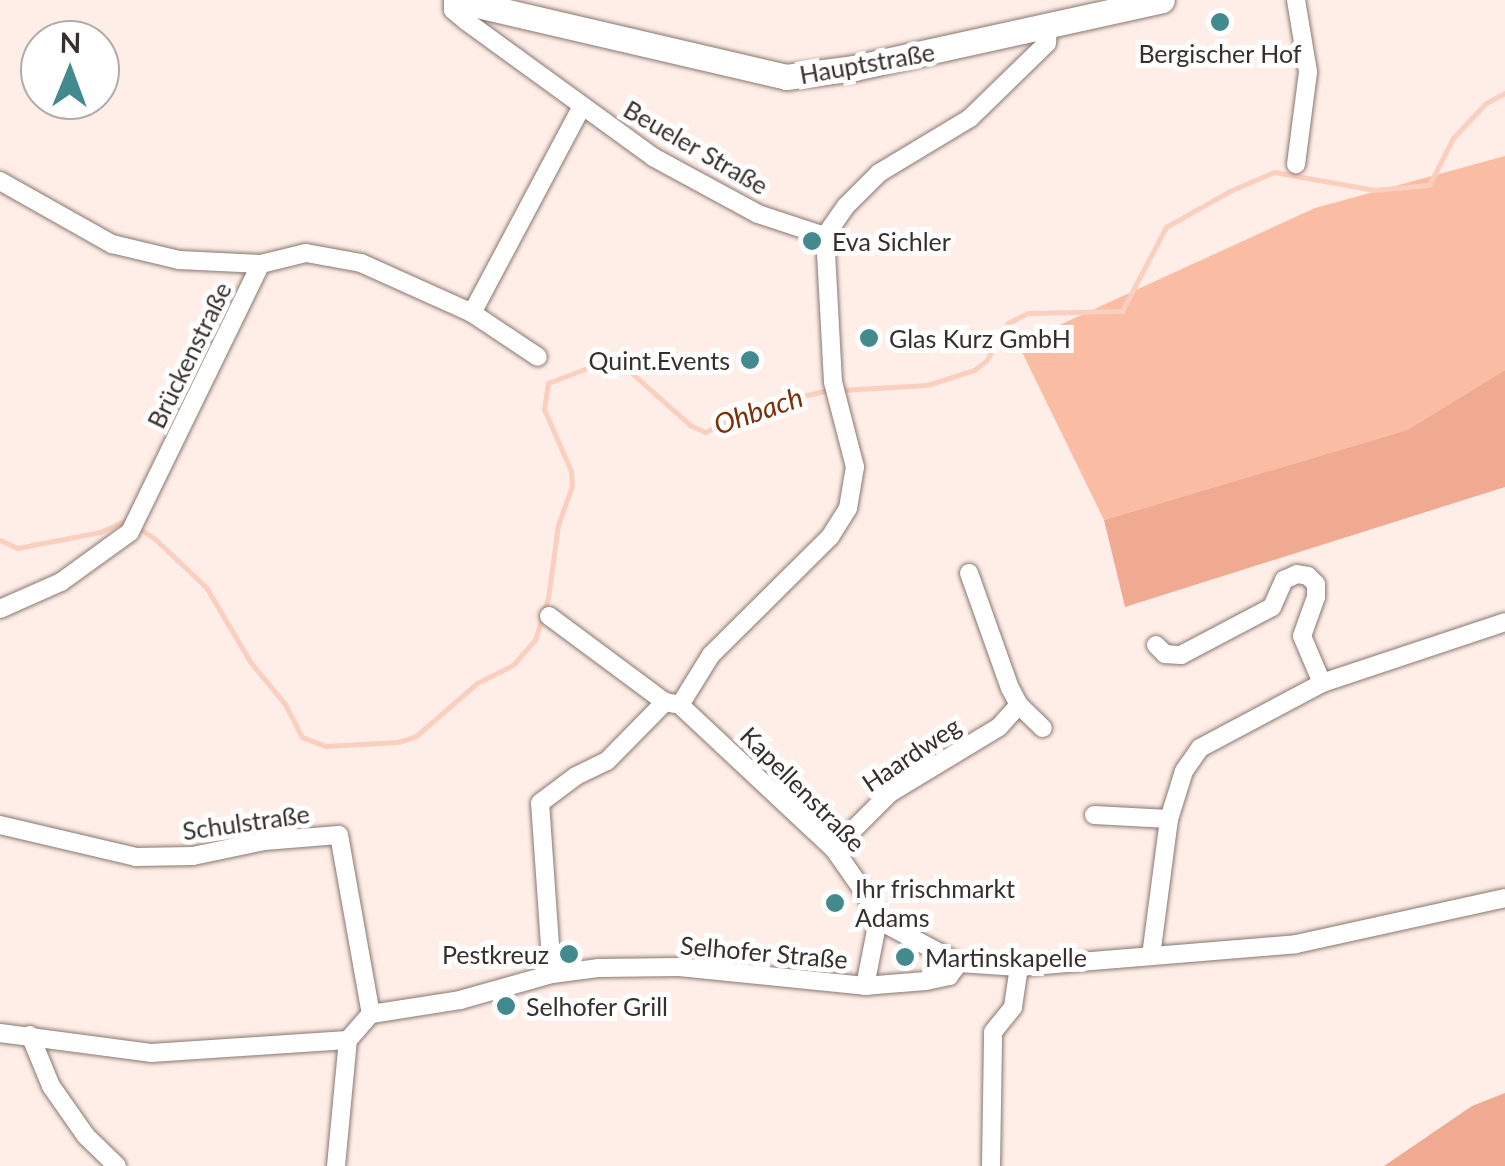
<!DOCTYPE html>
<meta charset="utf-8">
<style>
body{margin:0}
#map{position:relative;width:1505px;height:1166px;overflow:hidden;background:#ffeee7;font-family:Lato,sans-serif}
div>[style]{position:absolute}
.green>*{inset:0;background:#fbbca4}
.forest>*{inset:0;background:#efaa91}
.stream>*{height:5px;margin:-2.5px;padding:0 2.5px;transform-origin:2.5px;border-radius:2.5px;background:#facfbf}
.roads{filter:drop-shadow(0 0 2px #877872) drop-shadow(0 0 2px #877872)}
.minor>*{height:18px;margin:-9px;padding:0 9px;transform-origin:9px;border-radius:9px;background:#fff}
.secondary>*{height:25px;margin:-12.5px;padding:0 12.5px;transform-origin:12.5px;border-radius:12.5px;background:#fff}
.dots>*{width:28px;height:28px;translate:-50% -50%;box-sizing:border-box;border:5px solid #fff;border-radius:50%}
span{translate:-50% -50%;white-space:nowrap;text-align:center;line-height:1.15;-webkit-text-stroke:10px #fff;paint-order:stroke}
.poi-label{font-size:25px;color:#36302d}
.left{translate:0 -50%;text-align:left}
.right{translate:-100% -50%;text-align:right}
.street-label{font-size:25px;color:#36302d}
.water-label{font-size:28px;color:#7e2f0a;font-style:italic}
.north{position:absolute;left:20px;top:20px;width:100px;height:100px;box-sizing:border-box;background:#fff;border:2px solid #afacab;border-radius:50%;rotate:1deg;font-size:28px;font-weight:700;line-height:40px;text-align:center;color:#36302d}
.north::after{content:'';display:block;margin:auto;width:35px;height:45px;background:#428a8e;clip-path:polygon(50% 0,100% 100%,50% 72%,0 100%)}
</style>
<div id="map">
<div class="green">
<div style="clip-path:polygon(1505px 156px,1505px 370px,1407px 430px,1104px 520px,1018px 344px,1315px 208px)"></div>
</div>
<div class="forest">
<div style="clip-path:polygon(1505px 370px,1505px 487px,1125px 607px,1104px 520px,1407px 430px)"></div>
<div style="clip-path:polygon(1505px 1093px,1505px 1166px,1384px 1166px,1472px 1106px)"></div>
</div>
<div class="stream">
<div style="left:841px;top:390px;width:86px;rotate:-3.3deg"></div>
<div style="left:927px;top:385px;width:49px;rotate:-17.7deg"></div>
<div style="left:974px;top:370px;width:15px;rotate:-37deg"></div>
<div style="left:986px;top:361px;width:44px;rotate:-59.9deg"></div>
<div style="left:1008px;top:323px;width:22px;rotate:-27deg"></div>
<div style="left:1028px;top:313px;width:94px;rotate:-1.2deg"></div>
<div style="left:1122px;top:311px;width:95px;rotate:-62.4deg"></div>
<div style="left:1166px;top:227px;width:73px;rotate:-29.4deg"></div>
<div style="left:1230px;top:191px;width:48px;rotate:-23.4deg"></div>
<div style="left:1274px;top:172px;width:102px;rotate:10.2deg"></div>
<div style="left:1374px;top:190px;width:55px;rotate:-5.2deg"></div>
<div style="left:1429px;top:185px;width:53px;rotate:-62.9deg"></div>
<div style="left:1453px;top:138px;width:48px;rotate:-46.7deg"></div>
<div style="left:1486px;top:103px;width:21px;rotate:-28deg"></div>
<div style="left:0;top:540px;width:19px;rotate:25deg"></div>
<div style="left:17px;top:548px;width:85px;rotate:-10.9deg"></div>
<div style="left:100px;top:532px;width:30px;rotate:-24deg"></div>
<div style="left:127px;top:520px;width:34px;rotate:34deg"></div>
<div style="left:155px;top:539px;width:70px;rotate:43.3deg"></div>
<div style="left:206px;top:587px;width:88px;rotate:59.4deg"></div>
<div style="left:251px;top:663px;width:53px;rotate:50.3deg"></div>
<div style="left:285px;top:704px;width:37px;rotate:63deg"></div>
<div style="left:302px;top:737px;width:26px;rotate:21deg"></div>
<div style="left:326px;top:746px;width:72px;rotate:-3.2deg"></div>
<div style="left:398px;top:742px;width:19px;rotate:-18deg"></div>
<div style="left:416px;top:736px;width:81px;rotate:-41deg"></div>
<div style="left:477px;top:683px;width:40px;rotate:-26.6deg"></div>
<div style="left:513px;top:665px;width:33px;rotate:-49deg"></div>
<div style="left:535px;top:640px;width:44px;rotate:-72.8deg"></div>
<div style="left:548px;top:598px;width:74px;rotate:-82.2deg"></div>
<div style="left:558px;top:525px;width:41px;rotate:-70.3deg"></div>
<div style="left:572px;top:486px;width:15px;rotate:-94deg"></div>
<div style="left:571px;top:471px;width:68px;rotate:-113.5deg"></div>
<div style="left:544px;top:409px;width:26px;rotate:-81deg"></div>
<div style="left:548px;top:383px;width:62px;rotate:-20.8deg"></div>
<div style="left:606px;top:361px;width:21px;rotate:19deg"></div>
<div style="left:626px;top:368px;width:86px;rotate:41.7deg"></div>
<div style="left:690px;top:425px;width:17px;rotate:25deg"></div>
<div style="left:705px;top:432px;width:66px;rotate:-25deg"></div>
<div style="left:765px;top:404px;width:66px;rotate:-12.2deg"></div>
</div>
<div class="roads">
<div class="minor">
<div style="left:453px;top:0;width:10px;rotate:90deg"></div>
<div style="left:453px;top:10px;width:17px;rotate:40deg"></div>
<div style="left:466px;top:21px;width:231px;rotate:36deg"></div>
<div style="left:653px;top:157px;width:119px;rotate:28.5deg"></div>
<div style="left:758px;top:214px;width:71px;rotate:18.2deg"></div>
<div style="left:1296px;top:0;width:73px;rotate:80.5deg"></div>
<div style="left:1308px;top:72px;width:93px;rotate:97.4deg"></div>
<div style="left:0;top:181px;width:129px;rotate:29.4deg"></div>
<div style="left:112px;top:244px;width:69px;rotate:13.4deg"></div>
<div style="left:179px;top:260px;width:82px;rotate:2.8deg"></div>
<div style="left:825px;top:236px;width:37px;rotate:-55deg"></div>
<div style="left:846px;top:206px;width:47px;rotate:-45deg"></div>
<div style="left:879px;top:173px;width:106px;rotate:-31.1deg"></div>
<div style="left:970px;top:118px;width:107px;rotate:-44.2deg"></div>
<div style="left:1047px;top:43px;width:17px;rotate:-87deg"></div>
<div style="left:472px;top:313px;width:79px;rotate:33.7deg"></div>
<div style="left:969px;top:573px;width:122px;rotate:70.4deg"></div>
<div style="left:1010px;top:688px;width:19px;rotate:62deg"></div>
<div style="left:1019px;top:705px;width:33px;rotate:44deg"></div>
<div style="left:0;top:609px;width:67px;rotate:-23.9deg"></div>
<div style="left:61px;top:582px;width:85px;rotate:-35.9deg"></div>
<div style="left:130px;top:532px;width:298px;rotate:-64deg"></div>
<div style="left:261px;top:264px;width:46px;rotate:-13.7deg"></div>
<div style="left:306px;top:253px;width:56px;rotate:10.3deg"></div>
<div style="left:361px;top:263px;width:122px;rotate:24.2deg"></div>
<div style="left:472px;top:313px;width:234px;rotate:-62deg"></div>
<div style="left:549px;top:616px;width:144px;rotate:36.6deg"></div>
<div style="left:665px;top:702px;width:10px;rotate:11deg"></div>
<div style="left:1156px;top:645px;width:13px;rotate:45deg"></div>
<div style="left:1165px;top:654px;width:16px;rotate:4deg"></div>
<div style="left:1181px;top:655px;width:103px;rotate:-27.8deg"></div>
<div style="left:1272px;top:607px;width:30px;rotate:-66deg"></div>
<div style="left:1284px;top:580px;width:14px;rotate:-25deg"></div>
<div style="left:1297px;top:574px;width:11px;rotate:10deg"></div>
<div style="left:1308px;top:576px;width:11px;rotate:45deg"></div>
<div style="left:1316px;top:584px;width:13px;rotate:90deg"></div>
<div style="left:1316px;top:597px;width:41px;rotate:109.7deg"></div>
<div style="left:1302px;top:636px;width:51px;rotate:66.9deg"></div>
<div style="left:680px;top:705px;width:59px;rotate:-58.2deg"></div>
<div style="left:711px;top:655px;width:168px;rotate:-44.8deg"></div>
<div style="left:830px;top:537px;width:34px;rotate:-58deg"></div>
<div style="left:848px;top:508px;width:42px;rotate:-80.3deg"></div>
<div style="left:855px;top:467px;width:88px;rotate:-104.5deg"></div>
<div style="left:833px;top:382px;width:146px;rotate:-93.1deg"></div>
<div style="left:680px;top:705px;width:211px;rotate:43.1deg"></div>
<div style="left:834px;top:849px;width:56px;rotate:55.2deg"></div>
<div style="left:866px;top:895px;width:28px;rotate:64deg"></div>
<div style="left:878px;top:920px;width:67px;rotate:101.1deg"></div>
<div style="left:1094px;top:815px;width:75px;rotate:3.1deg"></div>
<div style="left:0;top:825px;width:140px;rotate:13.2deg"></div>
<div style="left:136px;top:857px;width:57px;rotate:-1deg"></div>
<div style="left:193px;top:856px;width:73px;rotate:-11.9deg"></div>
<div style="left:264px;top:841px;width:75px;rotate:-4.6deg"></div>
<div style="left:339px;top:835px;width:182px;rotate:79.9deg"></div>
<div style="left:834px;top:849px;width:79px;rotate:-45deg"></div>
<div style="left:890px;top:793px;width:127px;rotate:-31.2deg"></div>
<div style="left:999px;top:727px;width:30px;rotate:-48deg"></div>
<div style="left:878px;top:920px;width:92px;rotate:28deg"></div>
<div style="left:959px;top:963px;width:60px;rotate:3.8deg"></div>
<div style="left:1019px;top:967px;width:278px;rotate:-4.7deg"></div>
<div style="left:1296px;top:944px;width:214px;rotate:-12.4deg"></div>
<div style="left:1151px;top:956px;width:138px;rotate:-82.5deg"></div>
<div style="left:1169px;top:819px;width:50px;rotate:-72.6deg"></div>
<div style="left:1184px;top:771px;width:28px;rotate:-55deg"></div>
<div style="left:1200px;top:748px;width:138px;rotate:-28deg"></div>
<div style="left:1322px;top:683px;width:193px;rotate:-18.4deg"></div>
<div style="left:552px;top:974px;width:171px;rotate:-94deg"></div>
<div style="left:540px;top:803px;width:45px;rotate:-36.9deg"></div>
<div style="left:576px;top:776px;width:34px;rotate:-26deg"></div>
<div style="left:607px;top:761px;width:83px;rotate:-45.5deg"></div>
<div style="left:371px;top:1014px;width:90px;rotate:-8.9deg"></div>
<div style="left:460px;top:1000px;width:96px;rotate:-15.8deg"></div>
<div style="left:552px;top:974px;width:46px;rotate:-7.4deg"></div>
<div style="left:598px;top:968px;width:81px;rotate:-0.7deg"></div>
<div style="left:679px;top:967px;width:187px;rotate:5.8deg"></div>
<div style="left:865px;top:986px;width:61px;rotate:-4.7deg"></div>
<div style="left:926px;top:981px;width:24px;rotate:-12deg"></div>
<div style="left:949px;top:976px;width:16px;rotate:-52deg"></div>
<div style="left:0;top:1033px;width:152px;rotate:7.5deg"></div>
<div style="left:151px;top:1053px;width:197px;rotate:-3.8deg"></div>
<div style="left:30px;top:1035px;width:55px;rotate:67.6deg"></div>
<div style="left:51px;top:1086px;width:61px;rotate:55deg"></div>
<div style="left:86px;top:1136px;width:43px;rotate:44.1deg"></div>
<div style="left:336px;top:1166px;width:127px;rotate:-84.6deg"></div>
<div style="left:348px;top:1040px;width:35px;rotate:-49deg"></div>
<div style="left:991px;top:1166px;width:134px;rotate:-89.1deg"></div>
<div style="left:993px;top:1032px;width:32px;rotate:-51deg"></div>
<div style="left:1013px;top:1007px;width:40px;rotate:-81.5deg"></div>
</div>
<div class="secondary">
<div style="left:456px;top:0;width:339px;rotate:13.1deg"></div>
<div style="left:786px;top:77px;width:69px;rotate:-7.5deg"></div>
<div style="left:854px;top:68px;width:315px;rotate:-12.4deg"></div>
</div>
</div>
<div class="dots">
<div style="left:1220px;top:22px;background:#428a8e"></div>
<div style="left:812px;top:241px;background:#428a8e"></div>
<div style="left:869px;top:338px;background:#428a8e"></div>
<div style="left:750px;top:360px;background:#428a8e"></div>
<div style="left:835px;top:903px;background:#428a8e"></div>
<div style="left:569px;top:954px;background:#428a8e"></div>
<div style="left:905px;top:957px;background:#428a8e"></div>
<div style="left:506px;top:1006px;background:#428a8e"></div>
</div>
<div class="poi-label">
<span style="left:1220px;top:53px">Bergischer Hof</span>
<span class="left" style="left:832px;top:241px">Eva Sichler</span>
<span class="left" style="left:889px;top:338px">Glas Kurz GmbH</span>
<span class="right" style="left:730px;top:360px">Quint.Events</span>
<span class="left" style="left:855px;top:903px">Ihr frischmarkt<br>Adams</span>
<span class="right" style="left:549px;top:954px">Pestkreuz</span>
<span class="left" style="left:925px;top:957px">Martinskapelle</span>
<span class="left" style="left:526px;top:1006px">Selhofer Grill</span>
</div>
<div class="street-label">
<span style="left:867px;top:63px;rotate:-10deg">Hauptstraße</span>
<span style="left:696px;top:147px;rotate:30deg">Beueler Straße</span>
<span style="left:189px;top:355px;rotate:-64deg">Brückenstraße</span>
<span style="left:911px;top:754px;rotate:-34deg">Haardweg</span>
<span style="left:803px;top:789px;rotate:45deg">Kapellenstraße</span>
<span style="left:246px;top:822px;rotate:-8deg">Schulstraße</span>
<span style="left:764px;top:952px;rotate:5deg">Selhofer Straße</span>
</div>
<div class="water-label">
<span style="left:758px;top:410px;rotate:-19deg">Ohbach</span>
</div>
<div class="north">N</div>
</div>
